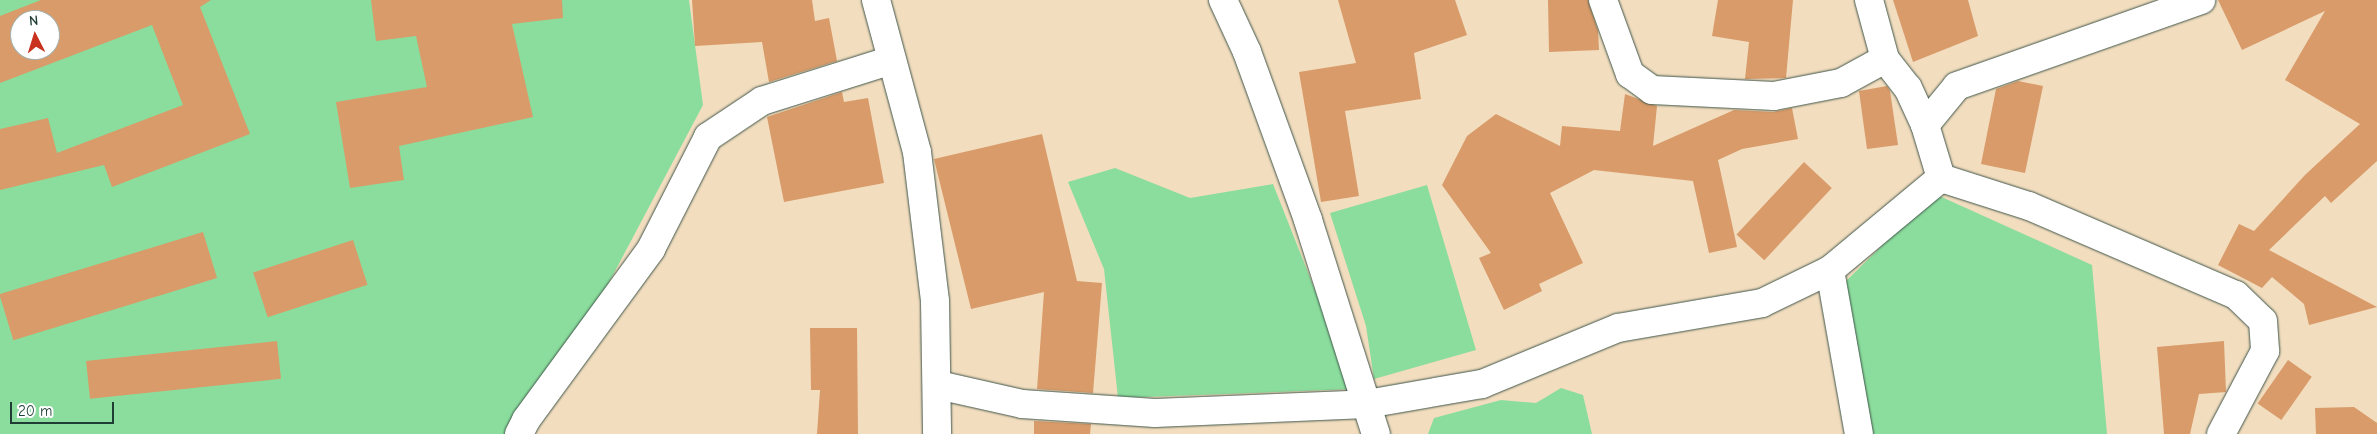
<!DOCTYPE html>
<style>
body{margin:0}
#map{position:relative;width:2377px;height:434px;overflow:hidden;background:#f2ddbf;font-family:"Comic Neue",sans-serif}
div>[style]{position:absolute}
.green>*{inset:0;background:#8bdd9d}
.building>*{inset:0;background:#d89b69;transform-origin:0 0}
.roads{filter:drop-shadow(0 0 1px #3f5549) drop-shadow(0 0 1px #3f5549)}
.minor>*{height:28px;margin:-14px;padding:0 14px;transform-origin:14px;border-radius:14px;background:#fff}
span{translate:-50% -50%;white-space:nowrap;text-align:center;line-height:1.15;-webkit-text-stroke:4px #fff;paint-order:stroke}
.north{position:absolute;left:10px;top:10px;width:50px;height:50px;box-sizing:border-box;background:#fff;border:1px solid #a5b1ae;border-radius:50%;rotate:355deg;font-size:14px;font-weight:700;line-height:20px;text-align:center;color:#1f3d34}
.north::after{content:'';display:block;margin:auto;width:18px;height:22px;background:#c8321e;clip-path:polygon(50% 0,100% 100%,50% 72%,0 100%)}
.scale{position:absolute;left:10px;top:402px;width:104px;height:22px;box-sizing:border-box;border:2px solid #1f3d34;border-top:0;padding-left:6px;font-size:15px;line-height:18px;white-space:nowrap;color:#1f3d34;-webkit-text-stroke:4px #fff;paint-order:stroke}
</style>
<div id="map">
<div class="green">
<div style="clip-path:polygon(evenodd,0 0,689px 0,703px 105px,596px 307px,511px 434px,0 434px,0 0,20px 20px,50px 20px,50px 50px,20px 50px,20px 20px)"></div>
<div style="clip-path:polygon(1115px 168px,1190px 198px,1273px 184px,1354px 389px,1118px 398px,1104px 269px,1068px 182px)"></div>
<div style="clip-path:polygon(1427px 185px,1476px 350px,1374px 379px,1366px 326px,1330px 213px)"></div>
<div style="clip-path:polygon(1935px 194px,2092px 265px,2107px 434px,1873px 434px,1843px 284px)"></div>
<div style="clip-path:polygon(1561px 388px,1583px 395px,1592px 434px,1428px 434px,1434px 418px,1501px 400px,1536px 403px)"></div>
</div>
<div class="building">
<div style="clip-path:polygon(evenodd,41px 0,211px 0,200px 7px,250px 134px,112px 187px,104px 165px,0 190px,0 129px,48px 118px,57px 153px,183px 105px,152px 25px,0 83px,0 16px,41px 0,20px 20px,50px 20px,50px 50px,20px 50px,20px 20px)"></div>
<div style="clip-path:polygon(371px 0,562px 0,563px 18px,512px 24px,533px 117px,399px 146px,404px 180px,350px 188px,336px 102px,427px 87px,416px 36px,376px 41px)"></div>
<div style="clip-path:polygon(692px 0,812px 0,815px 21px,829px 18px,837px 61px,769px 82px,762px 42px,695px 46px)"></div>
<div style="clip-path:polygon(1338px 0,1455px 0,1467px 35px,1414px 53px,1421px 99px,1345px 111px,1359px 196px,1321px 202px,1299px 72px,1356px 63px)"></div>
<div style="clip-path:polygon(1548px 0,1588px 0,1598px 31px,1599px 50px,1549px 52px)"></div>
<div style="clip-path:polygon(1718px 0,1793px 0,1786px 78px,1745px 79px,1749px 42px,1712px 36px)"></div>
<div style="clip-path:polygon(1893px 0,1968px 0,1978px 36px,1913px 62px)"></div>
<div style="clip-path:polygon(2218px 0,2377px 0,2377px 161px,2331px 203px,2325px 196px,2269px 250px,2377px 307px,2309px 325px,2304px 304px,2272px 277px,2262px 288px,2218px 265px,2239px 224px,2254px 231px,2305px 175px,2360px 124px,2285px 80px,2325px 11px,2242px 50px)"></div>
<div style="clip-path:polygon(2018px 81px,2043px 86px,2025px 173px,1981px 164px,1996px 89px)"></div>
<div style="clip-path:polygon(1887px 86px,1890px 91px,1898px 145px,1867px 149px,1859px 91px)"></div>
<div style="clip-path:polygon(842px 92px,844px 102px,868px 98px,884px 183px,784px 202px,767px 117px)"></div>
<div style="clip-path:polygon(1625px 94px,1657px 106px,1653px 146px,1734px 110px,1773px 112px,1792px 108px,1798px 139px,1742px 149px,1718px 160px,1737px 247px,1709px 253px,1693px 181px,1594px 170px,1550px 193px,1583px 263px,1539px 284px,1542px 291px,1504px 310px,1479px 258px,1491px 253px,1442px 185px,1467px 136px,1496px 114px,1560px 146px,1562px 126px,1620px 131px)"></div>
<div style="clip-path:polygon(1042px 134px,1077px 281px,1102px 283px,1093px 393px,1037px 389px,1044px 292px,971px 309px,934px 159px)"></div>
<div style="left:1804px;top:162px;width:38px;height:99px;rotate:43deg"></div>
<div style="left:203px;top:232px;width:48px;height:213px;rotate:73deg"></div>
<div style="left:353px;top:240px;width:47px;height:105px;rotate:72deg"></div>
<div style="clip-path:polygon(810px 328px,857px 328px,858px 434px,817px 434px,820px 390px,811px 390px)"></div>
<div style="left:277px;top:341px;width:38px;height:192px;rotate:84deg"></div>
<div style="clip-path:polygon(2224px 341px,2226px 392px,2199px 394px,2190px 434px,2164px 434px,2157px 347px)"></div>
<div style="left:2288px;top:360px;width:29px;height:53px;rotate:35deg"></div>
<div style="clip-path:polygon(2354px 407px,2377px 423px,2377px 434px,2316px 434px,2315px 408px)"></div>
<div style="clip-path:polygon(1034px 421px,1091px 424px,1090px 434px,1034px 434px)"></div>
</div>
<div class="roads">
<div class="minor">
<div style="left:876px;top:0;width:157px;rotate:74.9deg"></div>
<div style="left:917px;top:152px;width:150px;rotate:83.1deg"></div>
<div style="left:935px;top:301px;width:133px;rotate:89.1deg"></div>
<div style="left:1223px;top:0;width:57px;rotate:65.2deg"></div>
<div style="left:1247px;top:52px;width:179px;rotate:70deg"></div>
<div style="left:1308px;top:220px;width:225px;rotate:72.4deg"></div>
<div style="left:1603px;top:0;width:79px;rotate:70deg"></div>
<div style="left:1630px;top:74px;width:27px;rotate:36deg"></div>
<div style="left:1652px;top:90px;width:122px;rotate:2.8deg"></div>
<div style="left:1774px;top:96px;width:68px;rotate:-11deg"></div>
<div style="left:1841px;top:83px;width:50px;rotate:-28.6deg"></div>
<div style="left:1869px;top:0;width:61px;rotate:74.8deg"></div>
<div style="left:1885px;top:59px;width:37px;rotate:52deg"></div>
<div style="left:1908px;top:88px;width:41px;rotate:65.3deg"></div>
<div style="left:1925px;top:125px;width:55px;rotate:73.2deg"></div>
<div style="left:1925px;top:125px;width:50px;rotate:-50.6deg"></div>
<div style="left:1957px;top:86px;width:259px;rotate:-19.4deg"></div>
<div style="left:1941px;top:178px;width:92px;rotate:17.7deg"></div>
<div style="left:2029px;top:206px;width:225px;rotate:23.3deg"></div>
<div style="left:2236px;top:295px;width:37px;rotate:44deg"></div>
<div style="left:2263px;top:321px;width:30px;rotate:86deg"></div>
<div style="left:2265px;top:351px;width:94px;rotate:117.9deg"></div>
<div style="left:1830px;top:270px;width:167px;rotate:80deg"></div>
<div style="left:938px;top:385px;width:86px;rotate:12.7deg"></div>
<div style="left:1022px;top:404px;width:133px;rotate:3.9deg"></div>
<div style="left:1155px;top:413px;width:212px;rotate:-2.4deg"></div>
<div style="left:1367px;top:404px;width:117px;rotate:-9.9deg"></div>
<div style="left:1482px;top:384px;width:147px;rotate:-22.4deg"></div>
<div style="left:1618px;top:328px;width:146px;rotate:-9.8deg"></div>
<div style="left:1762px;top:303px;width:76px;rotate:-25.9deg"></div>
<div style="left:1830px;top:270px;width:144px;rotate:-39.7deg"></div>
<div style="left:519px;top:434px;width:16px;rotate:-63deg"></div>
<div style="left:526px;top:420px;width:212px;rotate:-53.8deg"></div>
<div style="left:651px;top:249px;width:126px;rotate:-63deg"></div>
<div style="left:708px;top:137px;width:65px;rotate:-33.7deg"></div>
<div style="left:762px;top:101px;width:136px;rotate:-17.5deg"></div>
</div>
</div>
<div class="north">N</div>
<div class="scale">20 m</div>
</div>
